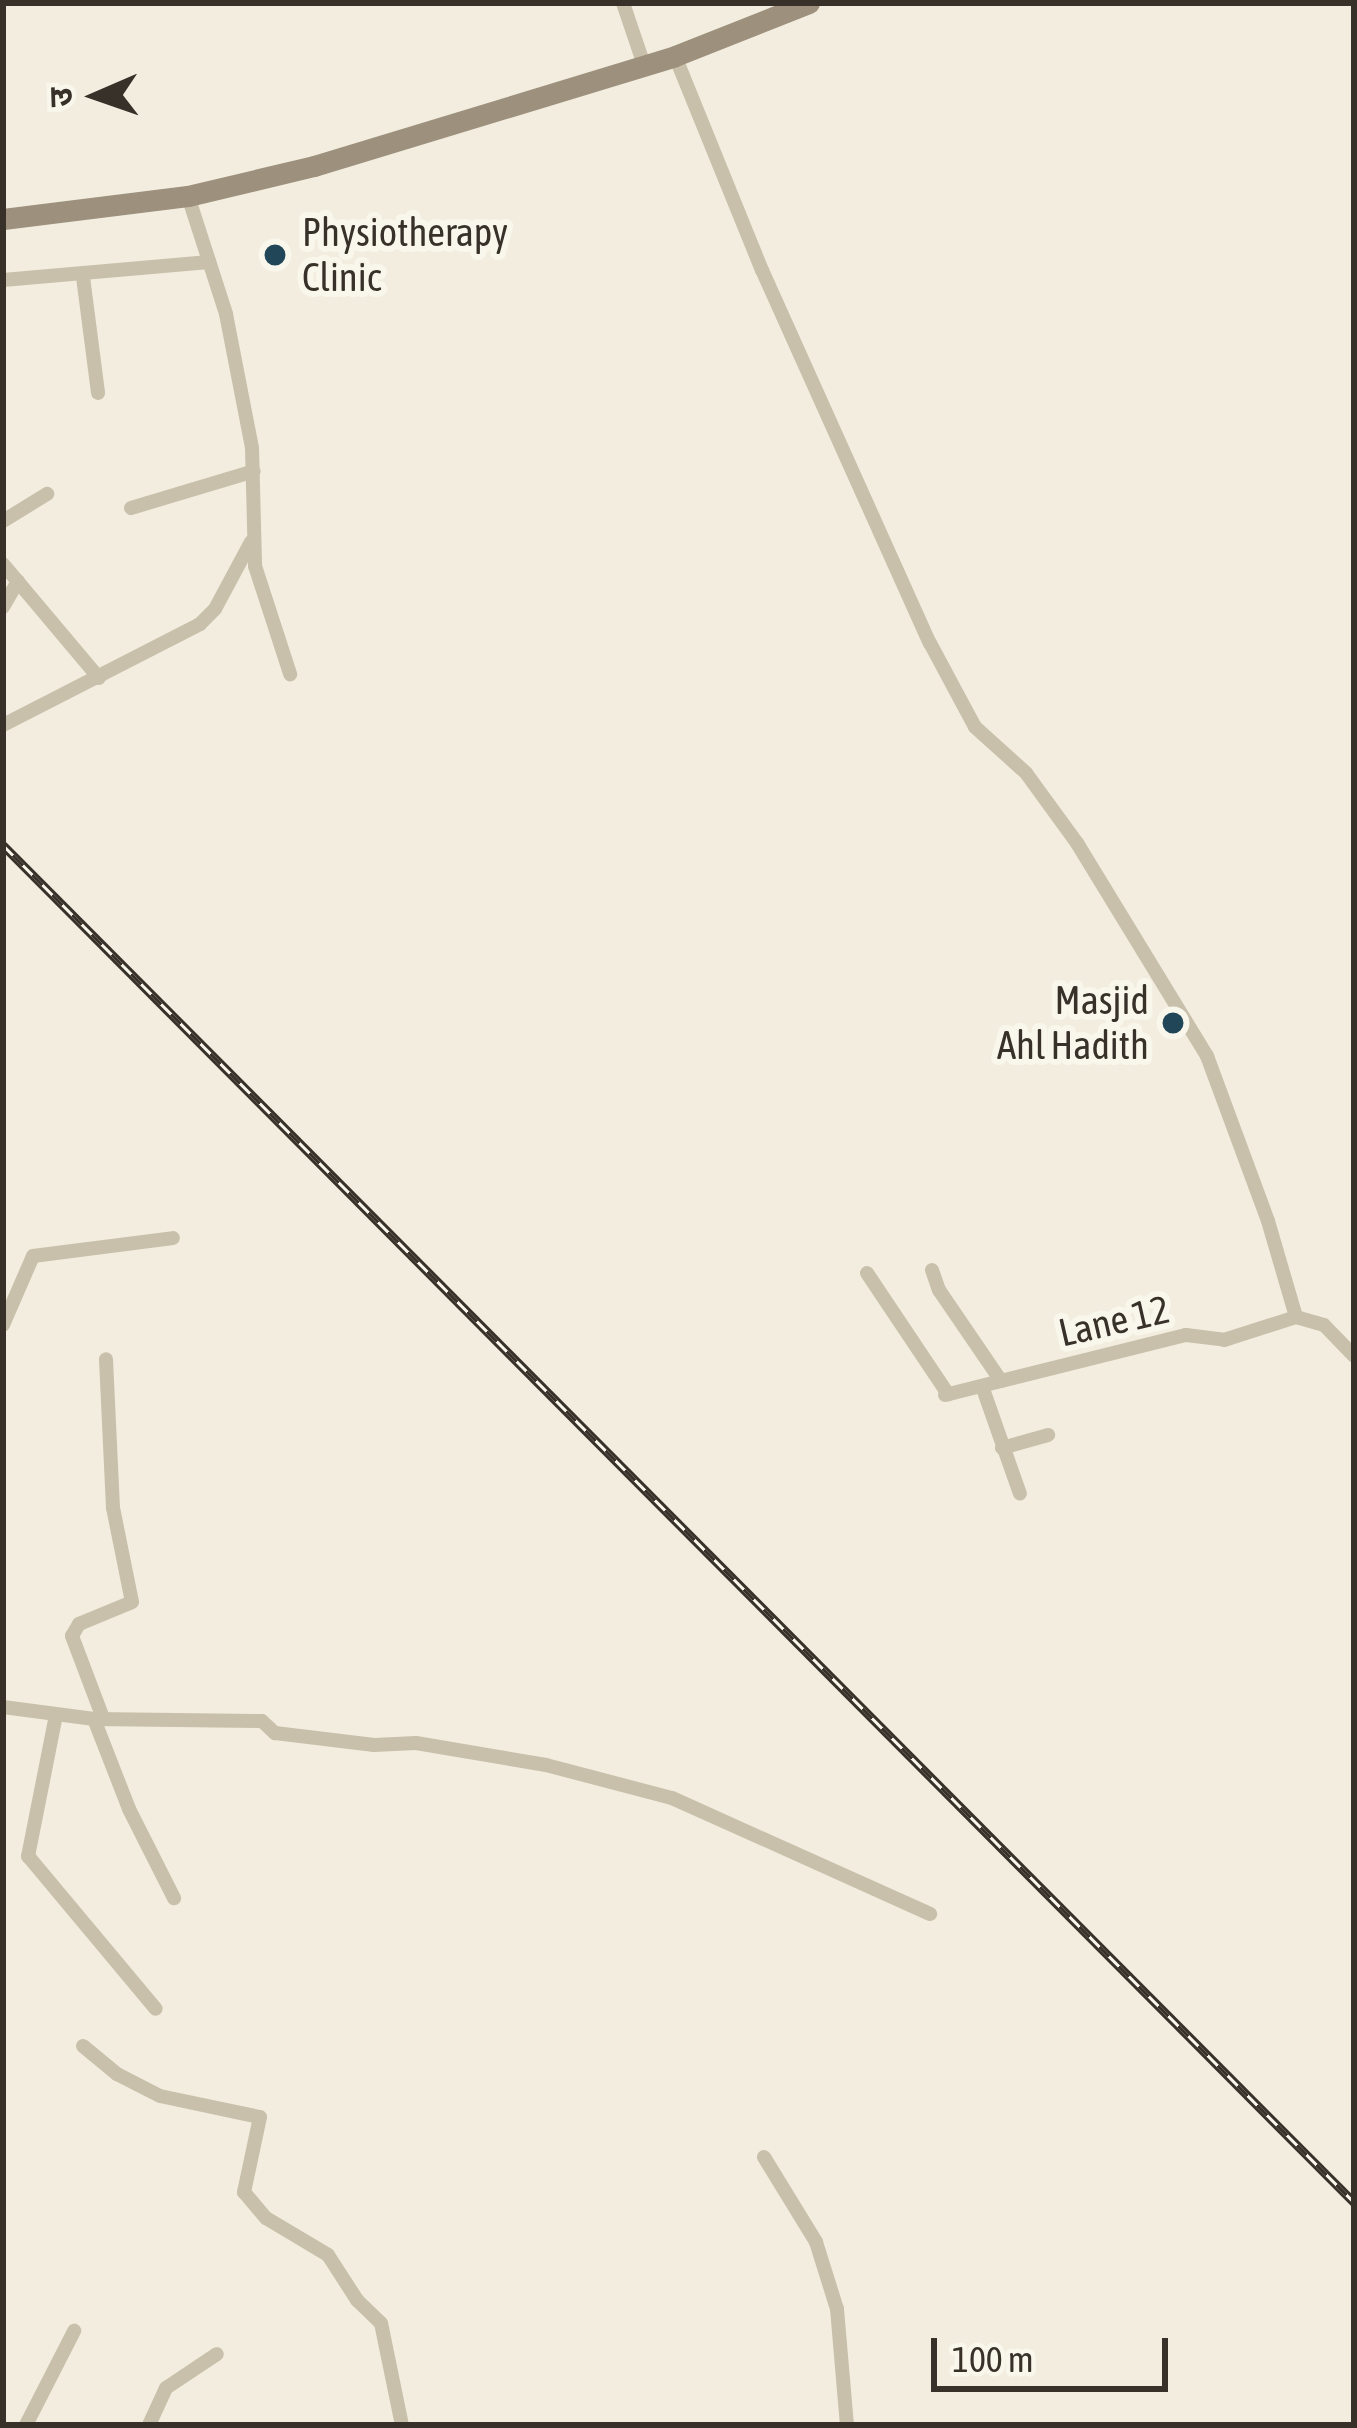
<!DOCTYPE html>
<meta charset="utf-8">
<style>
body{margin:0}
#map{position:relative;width:1357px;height:2428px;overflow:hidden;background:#f2eddf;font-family:"Asap Condensed","Noto Sans Devanagari",sans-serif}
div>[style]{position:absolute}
.street>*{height:14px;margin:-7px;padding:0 7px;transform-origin:7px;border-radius:7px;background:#c9c0ab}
.secondary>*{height:21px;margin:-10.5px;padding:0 10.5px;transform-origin:10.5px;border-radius:10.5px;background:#9d907c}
.rail>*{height:9px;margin-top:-4.5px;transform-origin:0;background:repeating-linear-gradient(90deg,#f9f6eb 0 14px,#37312a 0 28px);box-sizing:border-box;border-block:3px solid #37312a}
.dots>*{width:33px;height:33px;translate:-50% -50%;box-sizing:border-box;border:6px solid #f9f6eb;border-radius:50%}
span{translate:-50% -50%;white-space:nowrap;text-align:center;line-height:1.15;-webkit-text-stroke:12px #f9f6eb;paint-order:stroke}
.poi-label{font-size:39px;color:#37312a}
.left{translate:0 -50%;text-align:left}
.right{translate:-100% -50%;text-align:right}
.street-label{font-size:39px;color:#37312a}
.frame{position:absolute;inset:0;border:6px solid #37312a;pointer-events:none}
.north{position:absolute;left:36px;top:36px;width:120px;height:120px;-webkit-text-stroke:9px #f9f6eb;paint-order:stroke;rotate:268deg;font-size:33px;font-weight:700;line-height:48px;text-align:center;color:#37312a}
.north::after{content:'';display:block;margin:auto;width:42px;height:54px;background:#37312a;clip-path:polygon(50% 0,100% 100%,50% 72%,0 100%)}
.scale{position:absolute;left:931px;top:2338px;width:237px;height:54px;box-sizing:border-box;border:6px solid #37312a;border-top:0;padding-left:15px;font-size:36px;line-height:42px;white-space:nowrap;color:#37312a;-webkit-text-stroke:9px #f9f6eb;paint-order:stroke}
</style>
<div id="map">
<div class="street">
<div style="left:623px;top:3px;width:65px;rotate:71.3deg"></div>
<div style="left:675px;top:56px;width:231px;rotate:67.9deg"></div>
<div style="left:762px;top:270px;width:409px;rotate:65.8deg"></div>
<div style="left:930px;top:643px;width:95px;rotate:61.8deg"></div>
<div style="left:975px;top:727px;width:69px;rotate:42deg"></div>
<div style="left:1026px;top:773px;width:87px;rotate:53.9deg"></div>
<div style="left:1077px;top:843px;width:250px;rotate:58.6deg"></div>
<div style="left:1207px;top:1056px;width:176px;rotate:69.7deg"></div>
<div style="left:1268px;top:1221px;width:100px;rotate:73.7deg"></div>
<div style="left:188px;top:196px;width:124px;rotate:72.1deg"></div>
<div style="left:226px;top:314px;width:136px;rotate:79deg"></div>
<div style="left:252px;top:448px;width:118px;rotate:88.5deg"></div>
<div style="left:255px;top:566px;width:114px;rotate:72deg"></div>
<div style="left:83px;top:277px;width:117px;rotate:82.6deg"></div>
<div style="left:3px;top:280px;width:207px;rotate:-5deg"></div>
<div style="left:131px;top:508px;width:128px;rotate:-16.7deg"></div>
<div style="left:3px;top:521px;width:52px;rotate:-31.5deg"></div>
<div style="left:3px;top:564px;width:149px;rotate:49.9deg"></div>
<div style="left:3px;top:607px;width:30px;rotate:-60deg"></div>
<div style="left:3px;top:725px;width:221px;rotate:-27.1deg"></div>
<div style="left:200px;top:624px;width:21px;rotate:-45deg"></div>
<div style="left:215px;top:609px;width:76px;rotate:-61.8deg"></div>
<div style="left:932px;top:1270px;width:21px;rotate:71deg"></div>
<div style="left:939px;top:1290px;width:110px;rotate:55.7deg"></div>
<div style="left:867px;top:1273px;width:146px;rotate:56.2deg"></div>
<div style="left:3px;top:1325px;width:75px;rotate:-66.5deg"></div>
<div style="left:33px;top:1256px;width:141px;rotate:-7.3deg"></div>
<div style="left:982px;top:1386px;width:114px;rotate:70.6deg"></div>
<div style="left:945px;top:1395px;width:248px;rotate:-14deg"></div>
<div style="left:1186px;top:1335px;width:38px;rotate:7deg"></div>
<div style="left:1224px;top:1340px;width:76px;rotate:-17.7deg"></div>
<div style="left:1296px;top:1317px;width:29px;rotate:16deg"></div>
<div style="left:1324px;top:1325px;width:43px;rotate:45.9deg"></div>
<div style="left:1002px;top:1448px;width:48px;rotate:-15.8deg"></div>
<div style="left:3px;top:1707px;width:92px;rotate:7.5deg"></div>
<div style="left:94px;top:1719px;width:168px;rotate:0.7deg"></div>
<div style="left:262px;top:1721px;width:18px;rotate:43deg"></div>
<div style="left:275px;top:1733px;width:100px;rotate:6.9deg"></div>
<div style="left:374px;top:1745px;width:42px;rotate:-2.7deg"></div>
<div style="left:416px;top:1743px;width:132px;rotate:9.6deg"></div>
<div style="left:546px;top:1765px;width:130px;rotate:14.7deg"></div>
<div style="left:672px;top:1798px;width:283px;rotate:24.2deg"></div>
<div style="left:56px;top:1715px;width:144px;rotate:101.2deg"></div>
<div style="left:28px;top:1856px;width:199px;rotate:50.1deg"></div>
<div style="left:103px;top:1718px;width:88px;rotate:-110.7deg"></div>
<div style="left:72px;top:1636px;width:14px;rotate:-60deg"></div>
<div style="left:79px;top:1624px;width:57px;rotate:-22.5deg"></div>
<div style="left:132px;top:1602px;width:96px;rotate:-101.4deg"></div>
<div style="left:113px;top:1508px;width:149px;rotate:-92.7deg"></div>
<div style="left:94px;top:1719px;width:97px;rotate:68.7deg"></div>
<div style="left:129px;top:1809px;width:100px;rotate:63.2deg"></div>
<div style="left:83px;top:2046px;width:44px;rotate:39.5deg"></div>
<div style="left:117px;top:2074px;width:48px;rotate:27.1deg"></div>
<div style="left:160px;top:2096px;width:102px;rotate:11.9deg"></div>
<div style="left:260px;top:2117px;width:77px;rotate:102deg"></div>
<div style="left:244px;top:2192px;width:34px;rotate:50deg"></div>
<div style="left:266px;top:2218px;width:72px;rotate:30.8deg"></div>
<div style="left:328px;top:2255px;width:54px;rotate:57.2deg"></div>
<div style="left:357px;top:2300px;width:33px;rotate:44deg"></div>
<div style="left:381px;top:2323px;width:104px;rotate:78.4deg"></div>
<div style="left:764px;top:2157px;width:100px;rotate:58.5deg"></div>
<div style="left:816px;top:2242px;width:70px;rotate:72.6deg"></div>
<div style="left:837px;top:2309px;width:116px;rotate:85.1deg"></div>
<div style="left:26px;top:2425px;width:106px;rotate:-62.9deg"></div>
<div style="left:149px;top:2425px;width:41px;rotate:-65.3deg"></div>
<div style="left:166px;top:2388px;width:61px;rotate:-33.7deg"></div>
</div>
<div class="secondary">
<div style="left:3px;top:219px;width:186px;rotate:-7.1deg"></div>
<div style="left:188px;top:196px;width:130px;rotate:-13.4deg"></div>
<div style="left:314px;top:166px;width:377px;rotate:-16.9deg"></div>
<div style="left:675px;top:56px;width:144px;rotate:-21.6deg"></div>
</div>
<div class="rail">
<div style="left:3px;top:845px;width:1915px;rotate:45.13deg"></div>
</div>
<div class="dots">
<div style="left:275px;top:255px;background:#214657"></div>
<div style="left:1173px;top:1023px;background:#214657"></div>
</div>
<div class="poi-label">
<span class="left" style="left:302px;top:255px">Physiotherapy<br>Clinic</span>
<span class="right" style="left:1149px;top:1023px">Masjid<br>Ahl Hadith</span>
</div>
<div class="street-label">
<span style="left:1114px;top:1321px;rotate:-13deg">Lane 12</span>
</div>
<div class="frame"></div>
<div class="north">उ</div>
<div class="scale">100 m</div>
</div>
